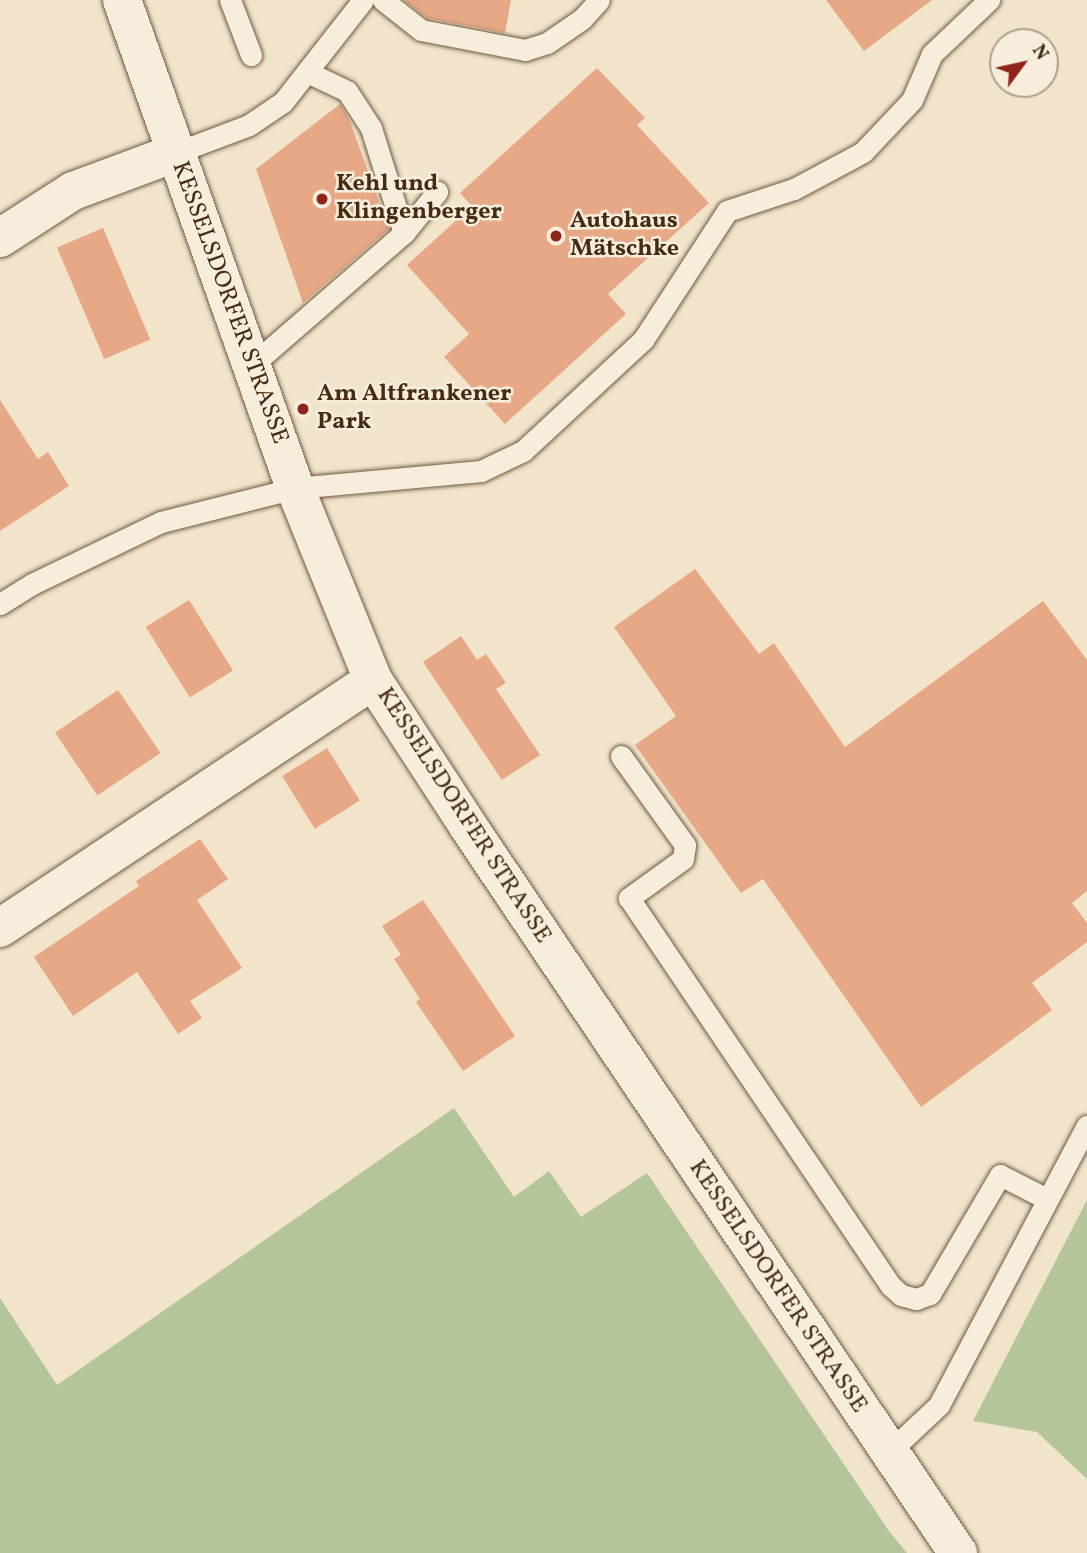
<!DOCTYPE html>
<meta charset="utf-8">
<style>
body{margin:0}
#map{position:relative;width:1087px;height:1553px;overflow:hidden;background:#f2e4cb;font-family:Vollkorn,serif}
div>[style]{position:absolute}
.green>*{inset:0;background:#b4c59c}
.building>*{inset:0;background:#e7a885;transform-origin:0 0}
.roads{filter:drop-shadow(0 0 2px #705940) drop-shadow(0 0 2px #705940)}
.lane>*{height:21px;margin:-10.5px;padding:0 10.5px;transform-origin:10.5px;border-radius:10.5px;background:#f7eddd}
.street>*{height:38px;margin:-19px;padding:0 19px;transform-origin:19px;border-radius:19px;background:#f7eddd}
.secondary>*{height:38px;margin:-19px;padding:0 19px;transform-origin:19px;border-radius:19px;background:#f7eddd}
.dots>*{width:19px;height:19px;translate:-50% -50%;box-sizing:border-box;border:4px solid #f7eddd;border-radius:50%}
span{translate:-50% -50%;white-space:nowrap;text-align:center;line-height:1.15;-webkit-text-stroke:5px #f7eddd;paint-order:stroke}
.poi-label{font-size:24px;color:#452b12;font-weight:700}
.left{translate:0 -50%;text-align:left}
.street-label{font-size:24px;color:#452b12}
.north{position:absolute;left:989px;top:28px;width:70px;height:70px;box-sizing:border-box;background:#f7eddd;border:2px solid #b09f8c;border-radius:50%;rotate:57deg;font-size:19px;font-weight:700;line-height:28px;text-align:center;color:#452b12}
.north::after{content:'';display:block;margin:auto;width:24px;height:32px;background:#8f2418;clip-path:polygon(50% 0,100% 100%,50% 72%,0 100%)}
</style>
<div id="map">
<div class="green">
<div style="clip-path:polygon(454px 1108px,514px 1197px,549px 1171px,581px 1217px,647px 1173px,889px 1531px,907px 1553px,0 1553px,0 1298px,57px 1385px)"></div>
<div style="clip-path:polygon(1087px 1200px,1087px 1479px,1037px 1432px,973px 1421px)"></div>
</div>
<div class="building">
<div style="clip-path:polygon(404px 0,511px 0,505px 33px,427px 18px)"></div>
<div style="clip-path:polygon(826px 0,932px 0,864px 51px)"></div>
<div style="clip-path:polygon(597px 68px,645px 118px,637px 125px,709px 203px,608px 294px,626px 314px,505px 424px,444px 357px,469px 334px,407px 265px,472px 206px,460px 193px)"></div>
<div style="clip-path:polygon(340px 104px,349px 119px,389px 229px,303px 303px,256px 169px)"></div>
<div style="left:103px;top:228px;width:121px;height:50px;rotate:67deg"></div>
<div style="clip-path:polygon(0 400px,38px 459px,48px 452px,69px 486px,0 531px)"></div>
<div style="clip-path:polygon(695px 569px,759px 654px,774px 643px,845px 747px,1043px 601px,1087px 660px,1087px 891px,1072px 903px,1087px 923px,1087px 942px,1032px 983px,1052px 1010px,921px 1107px,763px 879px,741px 893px,635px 745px,676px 716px,614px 627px)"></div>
<div style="left:189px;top:600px;width:83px;height:51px;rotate:58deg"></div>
<div style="clip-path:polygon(461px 636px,477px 660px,486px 654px,506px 683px,496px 689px,540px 755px,502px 780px,423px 662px)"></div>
<div style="left:118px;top:690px;width:76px;height:76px;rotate:56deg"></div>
<div style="left:327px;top:748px;width:62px;height:53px;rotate:58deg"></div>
<div style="clip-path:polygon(200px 839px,228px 879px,197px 900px,242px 968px,190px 1001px,202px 1018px,178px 1034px,137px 972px,73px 1016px,34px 957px,139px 886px,136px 881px)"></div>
<div style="clip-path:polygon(423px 900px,515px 1036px,463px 1071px,416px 1002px,420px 999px,394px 959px,401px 955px,382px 926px)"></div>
</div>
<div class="roads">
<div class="lane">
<div style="left:230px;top:0;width:59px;rotate:69.1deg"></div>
<div style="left:383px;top:0;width:48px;rotate:38.3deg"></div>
<div style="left:421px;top:30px;width:106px;rotate:10.9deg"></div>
<div style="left:525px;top:50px;width:23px;rotate:-18deg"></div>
<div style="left:547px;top:43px;width:42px;rotate:-34.4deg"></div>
<div style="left:582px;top:19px;width:25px;rotate:-48deg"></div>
<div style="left:307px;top:72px;width:44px;rotate:25.4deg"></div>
<div style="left:347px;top:91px;width:44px;rotate:57deg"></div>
<div style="left:371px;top:128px;width:110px;rotate:72.6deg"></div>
<div style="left:175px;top:153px;width:79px;rotate:-20.7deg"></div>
<div style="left:249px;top:125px;width:41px;rotate:-34.1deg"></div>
<div style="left:283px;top:102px;width:130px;rotate:-51.9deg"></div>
<div style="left:252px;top:365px;width:201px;rotate:-41deg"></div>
<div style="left:404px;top:233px;width:53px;rotate:-51.2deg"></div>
<div style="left:0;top:604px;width:38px;rotate:-32deg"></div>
<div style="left:32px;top:584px;width:143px;rotate:-25.7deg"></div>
<div style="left:161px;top:522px;width:138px;rotate:-14.2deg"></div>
<div style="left:295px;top:488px;width:187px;rotate:-5.2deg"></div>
<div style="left:481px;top:471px;width:47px;rotate:-25.5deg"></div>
<div style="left:523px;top:451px;width:163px;rotate:-42.8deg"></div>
<div style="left:643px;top:340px;width:154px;rotate:-56.9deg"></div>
<div style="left:727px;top:211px;width:71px;rotate:-18.2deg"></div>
<div style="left:794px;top:189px;width:78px;rotate:-28.2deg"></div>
<div style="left:863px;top:152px;width:71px;rotate:-46.7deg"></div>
<div style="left:912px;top:100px;width:50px;rotate:-66.5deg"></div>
<div style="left:932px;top:54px;width:79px;rotate:-43.5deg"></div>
<div style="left:621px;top:756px;width:110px;rotate:54.3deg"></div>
<div style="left:685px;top:845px;width:14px;rotate:98deg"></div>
<div style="left:683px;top:859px;width:67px;rotate:144.2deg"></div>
<div style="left:629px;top:898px;width:468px;rotate:56deg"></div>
<div style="left:891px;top:1286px;width:13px;rotate:42deg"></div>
<div style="left:901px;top:1295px;width:16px;rotate:15deg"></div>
<div style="left:916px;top:1299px;width:15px;rotate:-20deg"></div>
<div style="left:930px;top:1294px;width:138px;rotate:-59.5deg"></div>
<div style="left:1000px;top:1175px;width:53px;rotate:27.1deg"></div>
<div style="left:888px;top:1453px;width:70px;rotate:-43.3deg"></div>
<div style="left:939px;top:1405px;width:316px;rotate:-62.1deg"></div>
</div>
<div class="street">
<div style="left:0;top:238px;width:87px;rotate:-32.8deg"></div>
<div style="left:73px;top:191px;width:109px;rotate:-20.4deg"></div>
<div style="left:0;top:928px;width:448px;rotate:-33.6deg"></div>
</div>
<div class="secondary">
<div style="left:122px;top:0;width:518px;rotate:70.48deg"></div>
<div style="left:295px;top:488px;width:207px;rotate:67.9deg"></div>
<div style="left:373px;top:680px;width:174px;rotate:56.9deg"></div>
<div style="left:468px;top:826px;width:877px;rotate:56.02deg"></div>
</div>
</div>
<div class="dots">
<div style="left:322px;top:199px;background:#8f2418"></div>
<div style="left:556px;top:236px;background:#8f2418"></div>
<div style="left:303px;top:409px;background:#8f2418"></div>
</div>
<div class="poi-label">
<span class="left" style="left:336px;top:199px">Kehl und<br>Klingenberger</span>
<span class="left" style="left:570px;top:236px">Autohaus<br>Mätschke</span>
<span class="left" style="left:317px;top:409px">Am Altfrankener<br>Park</span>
</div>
<div class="street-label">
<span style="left:229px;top:303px;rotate:70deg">KESSELSDORFER STRASSE</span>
<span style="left:463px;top:816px;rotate:57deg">KESSELSDORFER STRASSE</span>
<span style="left:777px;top:1287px;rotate:56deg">KESSELSDORFER STRASSE</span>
</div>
<div class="north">N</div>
</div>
